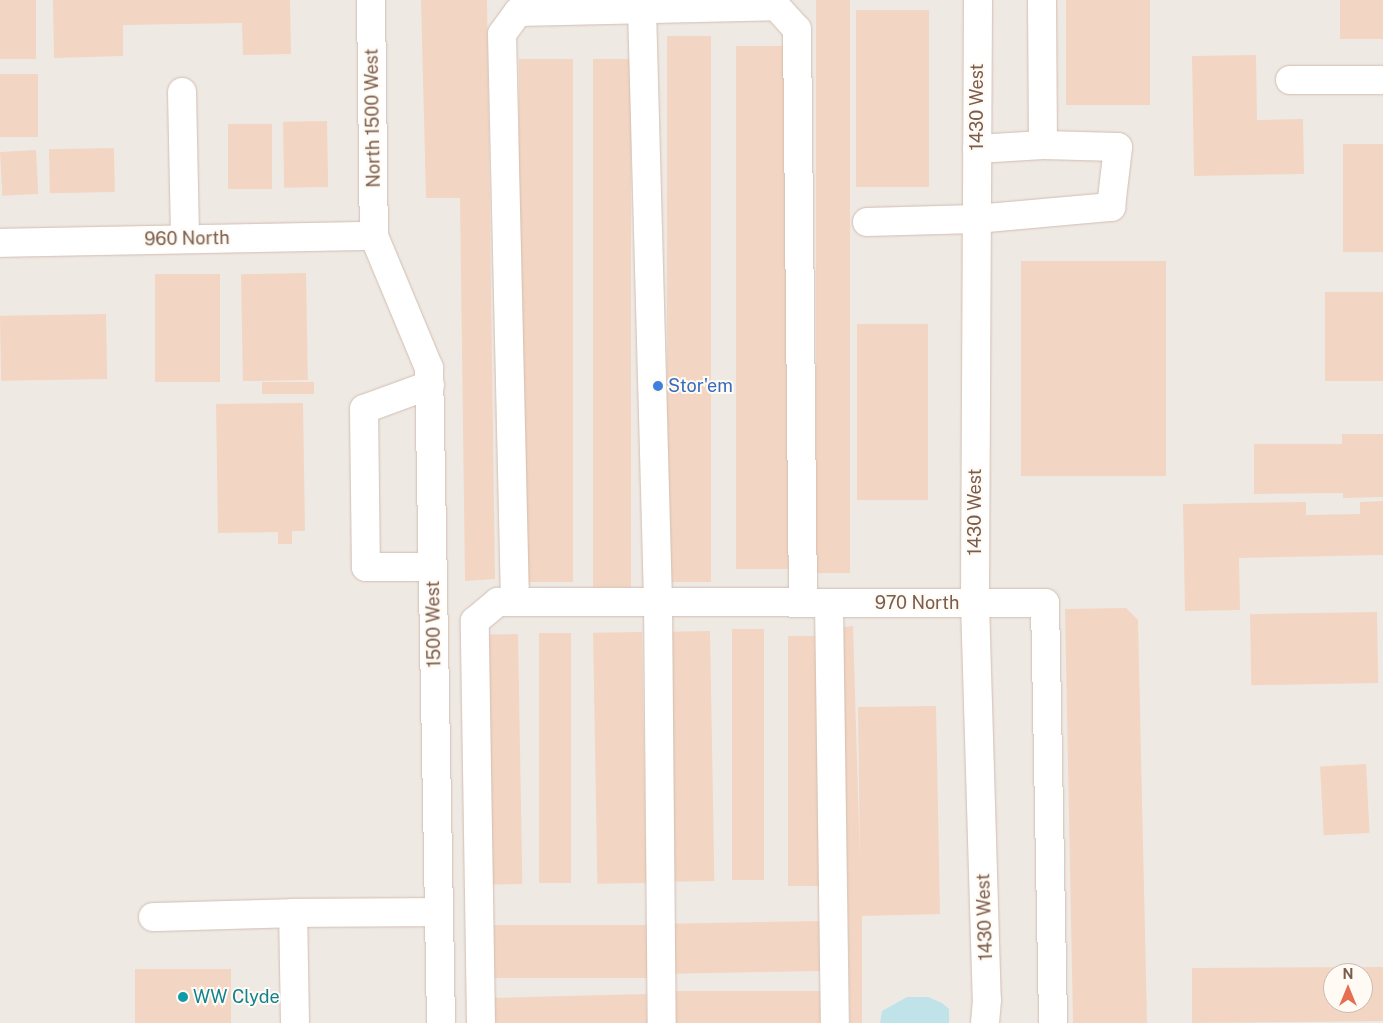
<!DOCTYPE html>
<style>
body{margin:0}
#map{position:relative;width:1383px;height:1023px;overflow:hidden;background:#fdf6ec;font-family:"Public Sans",sans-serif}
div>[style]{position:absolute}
.industrial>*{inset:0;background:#efe9e4}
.water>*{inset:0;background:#bfe3e8}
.building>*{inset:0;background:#f3d5c3;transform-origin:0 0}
.roads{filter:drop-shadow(0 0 1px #d1beb0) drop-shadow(0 0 1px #d1beb0)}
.minor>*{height:28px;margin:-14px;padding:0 14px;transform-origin:14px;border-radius:14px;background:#fff}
.dots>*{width:14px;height:14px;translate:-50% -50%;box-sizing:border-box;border:2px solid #fffaf3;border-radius:50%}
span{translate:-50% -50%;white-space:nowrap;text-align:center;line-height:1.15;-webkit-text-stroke:4px #fffaf3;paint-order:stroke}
.street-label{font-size:18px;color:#7a5c4d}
.shop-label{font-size:18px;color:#366cbe}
.left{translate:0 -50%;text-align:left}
.culture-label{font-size:18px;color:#0d838f}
.north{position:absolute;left:1323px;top:963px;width:50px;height:50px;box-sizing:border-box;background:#fffaf3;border:1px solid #cabbb1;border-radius:50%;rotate:0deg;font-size:14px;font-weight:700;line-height:20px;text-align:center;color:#7a5c4d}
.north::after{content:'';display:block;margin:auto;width:18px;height:22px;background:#e76f51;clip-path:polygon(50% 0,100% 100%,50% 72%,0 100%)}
</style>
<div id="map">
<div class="industrial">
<div style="clip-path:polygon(evenodd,0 0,1383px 0,1383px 1023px,0 1023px,0 0,1333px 973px,1363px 973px,1363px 1003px,1333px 1003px,1333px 973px)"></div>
</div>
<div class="water">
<div style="clip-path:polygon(907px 997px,928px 997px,942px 1003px,949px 1009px,949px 1023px,880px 1023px,882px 1011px)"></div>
</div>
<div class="building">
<div style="left:0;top:0;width:36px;height:59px"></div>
<div style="clip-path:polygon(53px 0,290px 0,291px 54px,243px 55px,242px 23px,123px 25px,123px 56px,54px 58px)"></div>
<div style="clip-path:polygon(421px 0,487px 0,495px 579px,465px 581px,460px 198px,426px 198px)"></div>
<div style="left:816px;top:0;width:34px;height:573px"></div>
<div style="left:1066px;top:0;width:84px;height:105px"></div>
<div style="left:1340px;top:0;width:43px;height:39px"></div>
<div style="left:856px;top:10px;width:73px;height:177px"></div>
<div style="left:667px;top:36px;width:44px;height:546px"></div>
<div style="left:736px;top:46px;width:52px;height:523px"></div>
<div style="clip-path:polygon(1256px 55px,1257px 120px,1303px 119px,1304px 174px,1194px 176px,1192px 56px)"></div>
<div style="left:519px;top:59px;width:54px;height:523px"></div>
<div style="left:593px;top:59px;width:38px;height:528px"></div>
<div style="left:0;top:74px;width:38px;height:63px"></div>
<div style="left:327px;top:121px;width:66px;height:44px;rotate:89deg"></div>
<div style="left:228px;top:124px;width:44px;height:65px"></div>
<div style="left:1383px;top:144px;width:108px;height:40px;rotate:90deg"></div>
<div style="left:114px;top:148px;width:44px;height:65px;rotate:89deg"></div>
<div style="left:36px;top:150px;width:44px;height:36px;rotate:87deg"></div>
<div style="left:1166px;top:261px;width:215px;height:145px;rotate:90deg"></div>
<div style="left:306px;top:273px;width:107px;height:65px;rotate:89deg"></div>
<div style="left:155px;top:274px;width:65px;height:108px"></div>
<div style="left:1383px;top:292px;width:89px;height:58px;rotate:90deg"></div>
<div style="left:106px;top:314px;width:65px;height:106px;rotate:89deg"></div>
<div style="left:928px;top:324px;width:176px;height:71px;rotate:90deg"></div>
<div style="left:314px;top:382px;width:12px;height:52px;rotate:90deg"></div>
<div style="clip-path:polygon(303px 403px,305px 531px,292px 531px,292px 544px,278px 544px,278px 532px,218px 533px,216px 404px)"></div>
<div style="clip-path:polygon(1342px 434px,1383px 434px,1383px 497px,1343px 498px,1343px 493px,1254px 494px,1254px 444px,1342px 444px)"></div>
<div style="clip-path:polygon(1383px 501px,1383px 555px,1239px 558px,1240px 610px,1185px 611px,1183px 504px,1306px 502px,1306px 515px,1360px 514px,1360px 502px)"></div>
<div style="clip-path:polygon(1126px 608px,1138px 620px,1147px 1023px,1073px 1023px,1065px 609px)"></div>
<div style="left:1377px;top:612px;width:71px;height:127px;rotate:89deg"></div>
<div style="clip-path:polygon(853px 626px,860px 862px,858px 707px,936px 706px,940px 914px,862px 916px,862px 1023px,850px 1023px,843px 627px)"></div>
<div style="left:732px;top:629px;width:32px;height:251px"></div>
<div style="left:710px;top:631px;width:250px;height:42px;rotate:89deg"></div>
<div style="left:642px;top:632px;width:251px;height:49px;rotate:89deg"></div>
<div style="left:539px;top:633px;width:32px;height:250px"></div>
<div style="left:518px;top:634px;width:250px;height:32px;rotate:89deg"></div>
<div style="left:788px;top:636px;width:33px;height:250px"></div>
<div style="left:1366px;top:764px;width:69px;height:46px;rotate:87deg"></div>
<div style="left:823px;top:921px;width:50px;height:154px;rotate:89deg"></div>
<div style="left:647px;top:925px;width:53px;height:156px;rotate:90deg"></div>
<div style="clip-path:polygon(evenodd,1383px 967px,1383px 1021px,1192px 1023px,1192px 968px,1383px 967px,1333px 973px,1363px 973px,1363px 1003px,1333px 1003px,1333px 973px)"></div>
<div style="left:231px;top:969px;width:54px;height:96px;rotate:90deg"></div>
<div style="left:826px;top:991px;width:32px;height:156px;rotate:90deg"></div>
<div style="clip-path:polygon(646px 994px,647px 1023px,493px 1023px,493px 998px)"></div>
</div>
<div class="roads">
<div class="minor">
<div style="left:371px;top:0;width:236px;rotate:89.3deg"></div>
<div style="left:374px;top:236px;width:143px;rotate:67.4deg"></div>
<div style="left:429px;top:368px;width:655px;rotate:88.95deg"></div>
<div style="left:978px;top:0;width:603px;rotate:90.29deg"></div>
<div style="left:975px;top:603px;width:397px;rotate:88.3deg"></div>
<div style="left:987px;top:1000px;width:23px;rotate:95deg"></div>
<div style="left:642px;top:9px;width:593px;rotate:88.45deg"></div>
<div style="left:658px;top:602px;width:421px;rotate:89.5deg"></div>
<div style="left:1290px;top:80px;width:93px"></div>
<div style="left:182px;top:92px;width:147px;rotate:88.8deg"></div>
<div style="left:977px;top:149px;width:66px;rotate:-3.5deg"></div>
<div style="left:1043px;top:145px;width:145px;rotate:-90.4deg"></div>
<div style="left:867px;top:222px;width:109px;rotate:-1.6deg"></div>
<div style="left:976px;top:219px;width:136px;rotate:-5.1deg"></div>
<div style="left:1111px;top:207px;width:60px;rotate:-83.3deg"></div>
<div style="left:1118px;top:147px;width:75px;rotate:-178.5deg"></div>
<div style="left:0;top:243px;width:374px;rotate:-1.1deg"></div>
<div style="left:430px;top:385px;width:70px;rotate:160deg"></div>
<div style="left:364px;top:409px;width:158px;rotate:89.3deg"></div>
<div style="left:366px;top:567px;width:67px"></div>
<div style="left:515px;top:602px;width:568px;rotate:-91.31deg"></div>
<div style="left:502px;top:34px;width:27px;rotate:-54deg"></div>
<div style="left:518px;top:12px;width:258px;rotate:-1.3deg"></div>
<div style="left:776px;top:6px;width:31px;rotate:48deg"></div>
<div style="left:797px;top:29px;width:574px;rotate:89.4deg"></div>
<div style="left:829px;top:603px;width:420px;rotate:89.2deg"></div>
<div style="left:153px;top:917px;width:140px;rotate:-1.6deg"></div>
<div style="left:295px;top:1023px;width:110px;rotate:-91deg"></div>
<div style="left:293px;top:913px;width:146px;rotate:-0.4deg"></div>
<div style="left:481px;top:1023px;width:402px;rotate:-90.9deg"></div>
<div style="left:475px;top:621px;width:30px;rotate:-40deg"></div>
<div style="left:498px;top:602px;width:547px;rotate:0.1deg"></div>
<div style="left:1045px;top:603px;width:420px;rotate:88.9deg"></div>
</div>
</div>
<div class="dots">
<div style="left:658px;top:386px;background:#3f7fe0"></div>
<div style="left:183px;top:997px;background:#0f9aa8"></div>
</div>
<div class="street-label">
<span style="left:977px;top:107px;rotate:-90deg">1430 West</span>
<span style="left:373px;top:118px;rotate:-91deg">North 1500 West</span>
<span style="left:187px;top:239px;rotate:-1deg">960 North</span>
<span style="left:975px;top:512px;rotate:-90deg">1430 West</span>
<span style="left:917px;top:603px">970 North</span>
<span style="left:434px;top:624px;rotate:-91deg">1500 West</span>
<span style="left:985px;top:917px;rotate:-92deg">1430 West</span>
</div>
<div class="shop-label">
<span class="left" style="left:668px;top:386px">Stor'em</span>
</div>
<div class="culture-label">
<span class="left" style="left:193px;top:997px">WW Clyde</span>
</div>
<div class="north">N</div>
</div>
